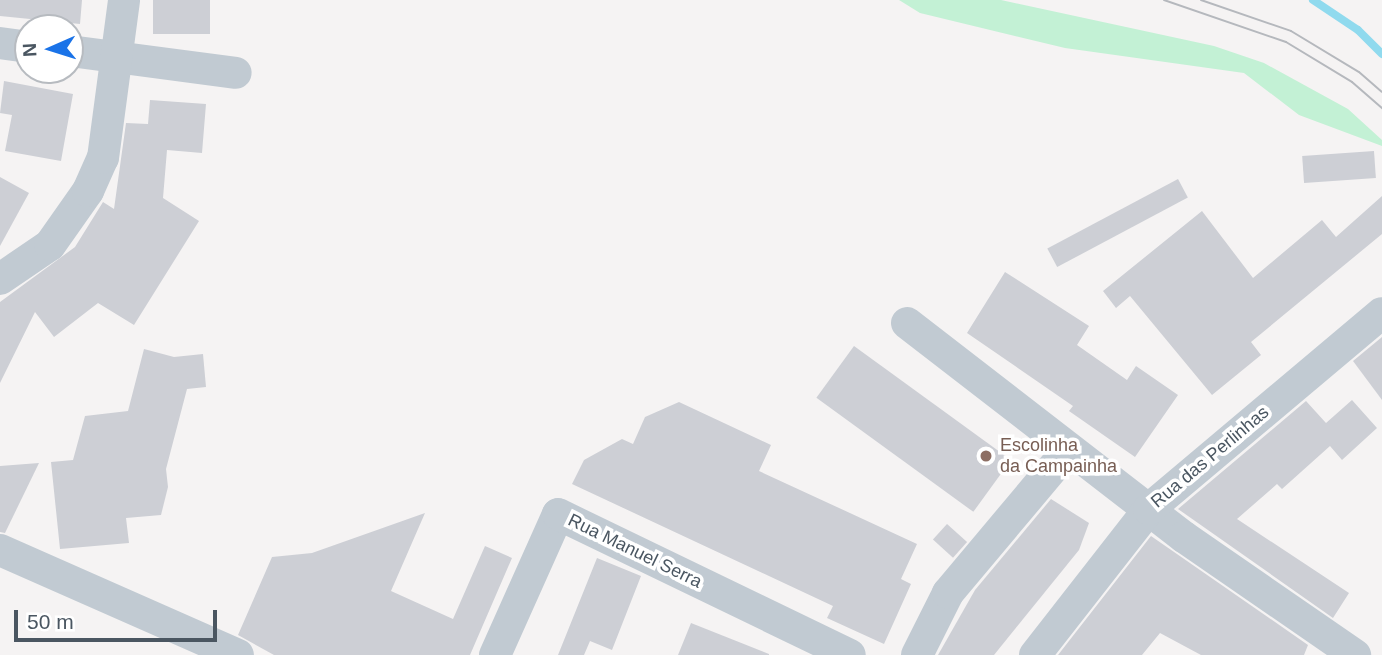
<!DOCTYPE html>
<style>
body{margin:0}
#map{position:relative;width:1382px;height:655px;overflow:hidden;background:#f5f3f3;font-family:Helvetica,sans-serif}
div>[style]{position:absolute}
.green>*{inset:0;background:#c3f1d5}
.stream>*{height:8px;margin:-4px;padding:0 4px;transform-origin:4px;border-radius:4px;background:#90daee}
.building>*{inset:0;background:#cdcfd5;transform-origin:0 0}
.minor>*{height:32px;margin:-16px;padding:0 16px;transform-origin:16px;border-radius:16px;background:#c1cad2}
.tram>*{height:2px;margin:-1px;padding:0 1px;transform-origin:1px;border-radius:1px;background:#b5b8bd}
.dots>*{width:19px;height:19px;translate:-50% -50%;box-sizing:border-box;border:4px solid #fff;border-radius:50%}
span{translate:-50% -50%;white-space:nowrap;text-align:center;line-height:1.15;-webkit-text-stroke:7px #fff;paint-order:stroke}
.education-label{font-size:18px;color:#785e54}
.left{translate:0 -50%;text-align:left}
.street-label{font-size:18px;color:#4a5661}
.north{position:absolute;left:14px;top:14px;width:70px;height:70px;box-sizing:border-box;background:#fff;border:2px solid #b7bbc0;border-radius:50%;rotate:267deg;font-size:19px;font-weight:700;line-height:28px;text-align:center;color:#4a5661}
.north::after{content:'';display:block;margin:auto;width:24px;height:32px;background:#1a73e8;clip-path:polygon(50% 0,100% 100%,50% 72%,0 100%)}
.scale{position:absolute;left:14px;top:610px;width:203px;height:32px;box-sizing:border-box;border:4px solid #4a5661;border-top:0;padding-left:9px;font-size:21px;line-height:24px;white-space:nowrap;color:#4a5661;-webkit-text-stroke:5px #fff;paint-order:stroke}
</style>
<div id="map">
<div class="green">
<div style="clip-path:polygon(899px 0,1001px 0,1214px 46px,1264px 63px,1348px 109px,1382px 140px,1382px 146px,1299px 115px,1244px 73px,1065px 48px,920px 13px)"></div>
</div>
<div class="stream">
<div style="left:1313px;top:0;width:54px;rotate:33.7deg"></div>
<div style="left:1358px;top:30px;width:34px;rotate:45deg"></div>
</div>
<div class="building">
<div style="clip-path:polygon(0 0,82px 0,80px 24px,0 16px)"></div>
<div style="left:153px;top:0;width:57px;height:34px"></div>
<div style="clip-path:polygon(4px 81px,73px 94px,61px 161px,5px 151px,12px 115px,0 113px)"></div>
<div style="clip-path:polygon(150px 100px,206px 104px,202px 153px,167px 150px,163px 198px,199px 221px,134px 325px,98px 303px,54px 337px,35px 312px,0 383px,0 302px,75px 247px,103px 202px,114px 209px,126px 123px,148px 124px)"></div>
<div style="left:1374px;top:151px;width:27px;height:72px;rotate:86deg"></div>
<div style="clip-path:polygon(0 177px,29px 193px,0 246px)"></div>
<div style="left:1178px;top:179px;width:21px;height:148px;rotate:62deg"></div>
<div style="clip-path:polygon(1382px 196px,1382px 234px,1251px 342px,1261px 355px,1212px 395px,1130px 296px,1116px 308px,1103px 291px,1202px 211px,1253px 278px,1322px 220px,1336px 237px)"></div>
<div style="clip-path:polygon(1005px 272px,1089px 326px,1077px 345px,1127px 380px,1136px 366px,1178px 395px,1135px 457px,1069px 411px,1073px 406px,967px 333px)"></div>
<div style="clip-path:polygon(1382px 337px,1382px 400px,1353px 361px)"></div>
<div style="left:854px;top:346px;width:194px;height:64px;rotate:36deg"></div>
<div style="clip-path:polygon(144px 349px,174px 357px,203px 354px,206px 387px,187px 389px,166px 469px,168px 487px,161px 515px,126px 518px,129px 543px,60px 549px,51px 462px,73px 460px,85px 416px,128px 411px)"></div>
<div style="clip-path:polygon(1352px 400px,1377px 428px,1342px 460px,1330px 446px,1282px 489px,1277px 484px,1237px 519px,1349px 593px,1333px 618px,1178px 509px,1306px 401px,1326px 423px)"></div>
<div style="clip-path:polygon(679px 402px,771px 445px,759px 471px,917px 544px,901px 579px,911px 584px,884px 644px,827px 618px,833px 606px,572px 484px,584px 460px,622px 439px,633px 444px,645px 417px)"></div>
<div style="clip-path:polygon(39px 463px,5px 533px,0 532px,0 466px)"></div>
<div style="clip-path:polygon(1051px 499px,1089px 523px,1079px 550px,994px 655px,938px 655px,975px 590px)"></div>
<div style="clip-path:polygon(425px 513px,391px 591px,453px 619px,485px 546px,512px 558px,470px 655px,274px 655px,238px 635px,272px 557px,312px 553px)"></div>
<div style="left:947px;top:524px;width:27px;height:21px;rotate:42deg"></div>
<div style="clip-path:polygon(1151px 536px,1308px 645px,1304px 655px,1201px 655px,1160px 633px,1142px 655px,1058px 655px)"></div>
<div style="clip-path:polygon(597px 558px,641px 576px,612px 650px,590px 641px,584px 655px,558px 655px)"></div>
<div style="clip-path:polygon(691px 623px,769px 654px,769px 655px,678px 655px)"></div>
</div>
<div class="minor">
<div style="left:0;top:43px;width:28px;rotate:8deg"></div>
<div style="left:70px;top:51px;width:167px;rotate:7.5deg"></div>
<div style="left:0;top:279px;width:60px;rotate:-34.2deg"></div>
<div style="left:50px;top:245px;width:66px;rotate:-54.9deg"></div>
<div style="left:88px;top:191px;width:36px;rotate:-66deg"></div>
<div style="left:103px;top:158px;width:159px;rotate:-82.4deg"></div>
<div style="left:907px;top:323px;width:350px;rotate:37.7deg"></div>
<div style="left:1184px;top:537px;width:208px;rotate:34.6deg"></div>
<div style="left:0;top:550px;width:260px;rotate:23.8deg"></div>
<div style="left:495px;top:655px;width:154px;rotate:-65.9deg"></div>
<div style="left:558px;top:514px;width:324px;rotate:25.8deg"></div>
<div style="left:917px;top:655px;width:69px;rotate:-63.4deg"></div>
<div style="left:948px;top:593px;width:187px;rotate:-50deg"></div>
<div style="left:1035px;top:655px;width:185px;rotate:-52deg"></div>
<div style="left:1149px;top:509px;width:304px;rotate:-40.1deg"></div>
</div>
<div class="tram">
<div style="left:1164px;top:0;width:129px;rotate:19deg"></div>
<div style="left:1286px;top:42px;width:77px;rotate:31.2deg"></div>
<div style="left:1352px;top:82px;width:40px;rotate:41deg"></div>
<div style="left:1201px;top:0;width:95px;rotate:19deg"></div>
<div style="left:1291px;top:31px;width:79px;rotate:31.1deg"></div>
<div style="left:1359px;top:72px;width:30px;rotate:41deg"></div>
</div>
<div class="dots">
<div style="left:986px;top:456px;background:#8d6e63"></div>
</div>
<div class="education-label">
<span class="left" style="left:1000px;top:456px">Escolinha<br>da Campainha</span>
</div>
<div class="street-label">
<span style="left:1210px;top:457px;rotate:-40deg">Rua das Perlinhas</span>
<span style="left:635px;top:551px;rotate:26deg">Rua Manuel Serra</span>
</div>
<div class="north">N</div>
<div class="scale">50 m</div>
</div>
